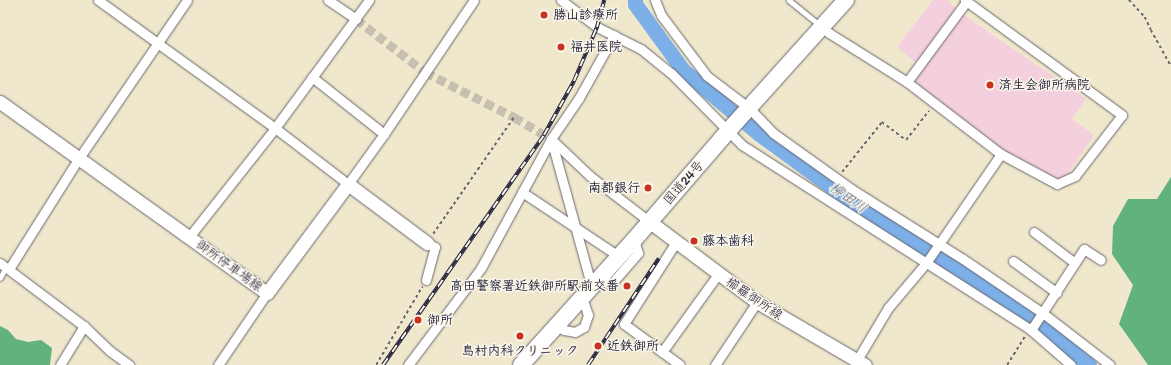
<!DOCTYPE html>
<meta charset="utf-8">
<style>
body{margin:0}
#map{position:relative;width:1171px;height:365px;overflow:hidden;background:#f0e8cd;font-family:Itim,"Klee One",sans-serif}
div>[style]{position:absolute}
.built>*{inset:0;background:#f4cfdd}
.forest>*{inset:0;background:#62b27e}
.river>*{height:15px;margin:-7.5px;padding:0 7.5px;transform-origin:7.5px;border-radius:7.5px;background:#7db0e9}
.street-tunnel>*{height:9px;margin-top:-4.5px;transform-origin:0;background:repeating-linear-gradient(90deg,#c7c0b0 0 9px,transparent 0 13.5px)}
.path>*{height:1.5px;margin-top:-0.75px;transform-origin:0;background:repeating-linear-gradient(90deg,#6a676e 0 3px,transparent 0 6px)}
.roads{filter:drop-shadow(0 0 1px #6a676e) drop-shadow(0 0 1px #6a676e)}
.lane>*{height:4.5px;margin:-2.25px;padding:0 2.25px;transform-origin:2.25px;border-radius:2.25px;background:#fff}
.street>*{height:9px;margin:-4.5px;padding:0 4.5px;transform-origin:4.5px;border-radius:4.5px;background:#fff}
.secondary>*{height:13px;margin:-6.5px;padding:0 6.5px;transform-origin:6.5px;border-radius:6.5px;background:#fff}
.highway>*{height:16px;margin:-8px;padding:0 8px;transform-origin:8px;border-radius:8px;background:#fff}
.rail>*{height:4px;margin-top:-2px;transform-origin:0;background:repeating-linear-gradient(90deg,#fbf7ec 0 8px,#22223b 0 16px);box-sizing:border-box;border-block:1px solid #22223b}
.dots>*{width:11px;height:11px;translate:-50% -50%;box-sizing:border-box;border:2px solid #fbf7ec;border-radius:50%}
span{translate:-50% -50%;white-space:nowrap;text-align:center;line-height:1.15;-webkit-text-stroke:3px #fbf7ec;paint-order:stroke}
.poi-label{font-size:13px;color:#22223b;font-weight:700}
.left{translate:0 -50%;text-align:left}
.right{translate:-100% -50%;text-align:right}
.street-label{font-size:13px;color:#22223b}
.water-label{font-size:14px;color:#425478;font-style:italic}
</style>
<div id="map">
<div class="built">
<div style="clip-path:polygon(933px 0,947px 0,961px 13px,1086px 99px,1072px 119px,1094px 135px,1063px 181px,1054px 180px,1002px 152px,905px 77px,916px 63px,897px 47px)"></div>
</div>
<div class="forest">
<div style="clip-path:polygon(1171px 177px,1171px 365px,1148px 365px,1119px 324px,1133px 285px,1112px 254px,1113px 226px,1128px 199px,1157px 199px)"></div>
<div style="clip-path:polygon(0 326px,8px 330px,16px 339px,28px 342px,41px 340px,52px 348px,50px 365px,0 365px)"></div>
</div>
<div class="river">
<div style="left:635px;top:0;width:4px;rotate:90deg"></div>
<div style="left:635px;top:4px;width:82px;rotate:54deg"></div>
<div style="left:683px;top:70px;width:99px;rotate:40.1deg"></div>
<div style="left:759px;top:134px;width:119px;rotate:36.1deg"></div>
<div style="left:855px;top:204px;width:201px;rotate:32.6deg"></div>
<div style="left:1024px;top:312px;width:84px;rotate:39.2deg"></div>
</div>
<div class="street-tunnel">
<div style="left:356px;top:19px;width:87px;rotate:37.5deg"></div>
<div style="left:425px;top:72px;width:100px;rotate:26.8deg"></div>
<div style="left:514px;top:117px;width:43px;rotate:30.7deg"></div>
</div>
<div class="path">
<div style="left:1129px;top:0;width:23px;rotate:47deg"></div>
<div style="left:1145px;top:17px;width:14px;rotate:65deg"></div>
<div style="left:1151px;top:30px;width:41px;rotate:60.9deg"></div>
<div style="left:842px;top:172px;width:64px;rotate:-51.3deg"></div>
<div style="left:882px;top:122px;width:30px;rotate:37deg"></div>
<div style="left:906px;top:140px;width:37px;rotate:-52deg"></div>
<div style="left:433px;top:234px;width:142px;rotate:-55.3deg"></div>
<div style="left:376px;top:365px;width:91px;rotate:-59.5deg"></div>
<div style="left:1007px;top:365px;width:34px;rotate:-58deg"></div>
</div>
<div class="roads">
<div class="lane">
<div style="left:789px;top:0;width:41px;rotate:39.1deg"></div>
<div style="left:0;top:278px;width:13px;rotate:-61deg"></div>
</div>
<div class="street">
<div style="left:98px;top:0;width:218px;rotate:35.9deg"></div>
<div style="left:275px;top:128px;width:92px;rotate:37.5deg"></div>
<div style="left:348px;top:184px;width:62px;rotate:-54.2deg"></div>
<div style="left:384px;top:134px;width:161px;rotate:-56.1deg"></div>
<div style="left:328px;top:0;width:34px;rotate:34deg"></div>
<div style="left:561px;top:0;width:45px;rotate:36.9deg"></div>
<div style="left:597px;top:27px;width:49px;rotate:26.6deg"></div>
<div style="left:641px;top:49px;width:38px;rotate:39deg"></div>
<div style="left:671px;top:73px;width:101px;rotate:45.4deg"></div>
<div style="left:742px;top:145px;width:343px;rotate:32.6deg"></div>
<div style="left:1031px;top:330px;width:53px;rotate:41.2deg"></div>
<div style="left:655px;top:0;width:16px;rotate:68deg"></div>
<div style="left:661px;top:15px;width:76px;rotate:53deg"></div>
<div style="left:707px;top:76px;width:53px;rotate:37.3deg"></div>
<div style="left:749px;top:108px;width:35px;rotate:46deg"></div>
<div style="left:773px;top:133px;width:98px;rotate:35.5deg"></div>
<div style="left:853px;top:190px;width:130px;rotate:32.1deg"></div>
<div style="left:963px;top:259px;width:98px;rotate:34.2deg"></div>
<div style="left:1044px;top:314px;width:83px;rotate:37.7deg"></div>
<div style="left:822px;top:27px;width:9px;rotate:41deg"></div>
<div style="left:829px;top:33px;width:92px;rotate:32.1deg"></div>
<div style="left:907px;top:82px;width:118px;rotate:37.5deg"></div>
<div style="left:1001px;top:154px;width:64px;rotate:28.2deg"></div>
<div style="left:1057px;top:184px;width:20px;rotate:-24deg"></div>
<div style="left:1075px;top:176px;width:77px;rotate:-52.4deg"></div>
<div style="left:1122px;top:115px;width:195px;rotate:-143.8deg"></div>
<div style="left:312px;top:77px;width:92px;rotate:38.4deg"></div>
<div style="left:907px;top:82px;width:99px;rotate:-53.6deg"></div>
<div style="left:551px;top:139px;width:155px;rotate:74.6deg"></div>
<div style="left:552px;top:140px;width:52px;rotate:43.5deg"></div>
<div style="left:590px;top:176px;width:76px;rotate:37.5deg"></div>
<div style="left:522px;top:192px;width:118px;rotate:33.6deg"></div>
<div style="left:1034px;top:232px;width:51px;rotate:37.1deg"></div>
<div style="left:189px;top:237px;width:139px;rotate:-51.7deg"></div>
<div style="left:275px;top:128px;width:159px;rotate:-53.7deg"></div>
<div style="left:676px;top:242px;width:97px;rotate:122.4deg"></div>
<div style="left:624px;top:324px;width:69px;rotate:36.2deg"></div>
<div style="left:1013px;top:261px;width:54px;rotate:36deg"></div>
<div style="left:0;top:263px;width:105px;rotate:36.9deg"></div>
<div style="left:84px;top:326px;width:36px;rotate:44deg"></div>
<div style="left:110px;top:351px;width:24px;rotate:36deg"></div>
<div style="left:9px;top:269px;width:131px;rotate:-57.8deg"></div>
<div style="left:79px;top:158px;width:191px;rotate:-55.6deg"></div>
<div style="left:426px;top:280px;width:34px;rotate:-75deg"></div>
<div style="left:435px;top:247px;width:9px;rotate:-153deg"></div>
<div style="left:598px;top:281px;width:14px;rotate:8deg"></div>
<div style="left:612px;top:283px;width:40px;rotate:-49deg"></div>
<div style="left:638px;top:253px;width:14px;rotate:-107deg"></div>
<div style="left:556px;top:326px;width:9px;rotate:27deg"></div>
<div style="left:564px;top:330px;width:11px;rotate:10deg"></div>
<div style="left:575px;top:332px;width:10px;rotate:-29deg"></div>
<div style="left:584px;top:327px;width:13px;rotate:-72deg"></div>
<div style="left:588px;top:315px;width:18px;rotate:-109deg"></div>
<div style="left:1031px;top:330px;width:97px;rotate:-56.8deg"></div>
<div style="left:1084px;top:249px;width:20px;rotate:33deg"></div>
<div style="left:662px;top:352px;width:96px;rotate:-54.3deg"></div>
<div style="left:857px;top:360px;width:61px;rotate:-59.2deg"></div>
<div style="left:888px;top:308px;width:59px;rotate:-49.8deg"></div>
<div style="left:926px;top:263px;width:132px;rotate:-55.5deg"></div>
<div style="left:60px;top:365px;width:46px;rotate:-58.4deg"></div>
<div style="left:218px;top:365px;width:87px;rotate:-55.8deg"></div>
<div style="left:408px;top:365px;width:121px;rotate:-53deg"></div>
<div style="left:481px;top:268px;width:147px;rotate:-61.5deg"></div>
<div style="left:551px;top:139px;width:50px;rotate:-55.7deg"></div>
<div style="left:579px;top:98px;width:72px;rotate:-60.9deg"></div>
<div style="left:715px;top:365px;width:76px;rotate:-56.3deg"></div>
</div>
<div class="secondary">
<div style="left:0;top:102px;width:328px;rotate:35.6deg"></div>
<div style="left:267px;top:293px;width:136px;rotate:-53.4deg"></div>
<div style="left:348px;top:184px;width:99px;rotate:36.8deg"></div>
<div style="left:650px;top:222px;width:134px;rotate:36.8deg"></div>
<div style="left:757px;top:302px;width:125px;rotate:30.3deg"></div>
</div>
<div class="highway">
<div style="left:521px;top:365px;width:169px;rotate:-47.9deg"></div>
<div style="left:634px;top:240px;width:145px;rotate:-49.2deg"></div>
<div style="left:729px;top:130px;width:175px;rotate:-48deg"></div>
</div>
</div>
<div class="rail">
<div style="left:383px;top:365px;width:281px;rotate:-55deg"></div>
<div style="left:544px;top:135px;width:62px;rotate:-60.9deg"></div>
<div style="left:574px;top:81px;width:59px;rotate:-66.9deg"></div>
<div style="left:597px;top:27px;width:28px;rotate:-75deg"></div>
<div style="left:588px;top:365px;width:128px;rotate:-56.4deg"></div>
</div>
<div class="dots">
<div style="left:544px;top:15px;background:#c8321e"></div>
<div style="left:561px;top:47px;background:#c8321e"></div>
<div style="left:990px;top:85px;background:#c8321e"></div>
<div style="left:648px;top:188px;background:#c8321e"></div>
<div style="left:694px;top:241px;background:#c8321e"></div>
<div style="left:627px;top:286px;background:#c8321e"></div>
<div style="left:418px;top:320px;background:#c8321e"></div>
<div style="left:520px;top:336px;background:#c8321e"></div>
<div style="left:598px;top:346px;background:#c8321e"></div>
</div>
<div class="poi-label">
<span class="left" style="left:553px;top:15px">勝山診療所</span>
<span class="left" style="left:570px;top:47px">福井医院</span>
<span class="left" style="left:999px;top:85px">済生会御所病院</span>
<span class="right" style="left:640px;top:188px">南都銀行</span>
<span class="left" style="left:702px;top:241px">藤本歯科</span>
<span class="right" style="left:619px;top:286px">高田警察署近鉄御所駅前交番</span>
<span class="left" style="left:427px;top:320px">御所</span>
<span class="left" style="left:607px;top:346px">近鉄御所</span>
<span style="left:520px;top:351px">島村内科クリニック</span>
</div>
<div class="street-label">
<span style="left:684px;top:183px;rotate:-49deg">国道24号</span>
<span style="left:229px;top:266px;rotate:36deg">御所停車場線</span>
<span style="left:754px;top:299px;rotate:34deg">櫛羅御所線</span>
</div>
<div class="water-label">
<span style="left:848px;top:198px;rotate:35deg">柳田川</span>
</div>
</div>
